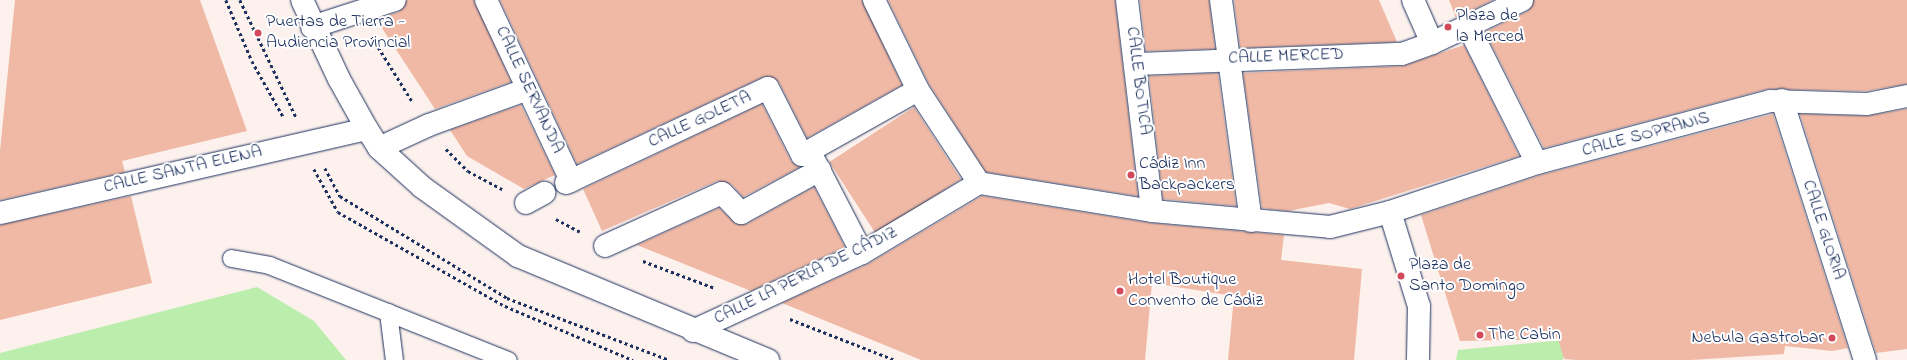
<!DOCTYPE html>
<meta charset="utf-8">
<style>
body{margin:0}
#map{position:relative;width:1907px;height:360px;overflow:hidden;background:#fcf1ed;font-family:"Indie Flower",sans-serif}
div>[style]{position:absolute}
.green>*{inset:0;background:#bbedad}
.building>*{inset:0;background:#f0b9a5;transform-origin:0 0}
.path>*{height:2.5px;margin-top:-1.25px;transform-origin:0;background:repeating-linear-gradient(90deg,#1b2f5e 0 3px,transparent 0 6px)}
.roads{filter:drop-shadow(0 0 1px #1b2f5e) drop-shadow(0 0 1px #1b2f5e)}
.service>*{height:17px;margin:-8.5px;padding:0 8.5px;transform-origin:8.5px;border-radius:8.5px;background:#fff}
.pedestrian>*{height:22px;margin:-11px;padding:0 11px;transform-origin:11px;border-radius:11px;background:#fff}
.minor>*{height:22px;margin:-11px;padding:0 11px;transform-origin:11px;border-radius:11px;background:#fff}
.tertiary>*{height:22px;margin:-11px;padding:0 11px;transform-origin:11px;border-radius:11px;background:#fff}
.dots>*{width:11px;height:11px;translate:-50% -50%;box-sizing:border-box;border:2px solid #fff;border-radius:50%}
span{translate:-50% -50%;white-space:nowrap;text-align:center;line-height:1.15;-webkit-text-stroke:4px #fff;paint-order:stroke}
.poi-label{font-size:18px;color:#1b2f5e}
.left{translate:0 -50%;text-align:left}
.right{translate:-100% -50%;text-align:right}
.street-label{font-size:18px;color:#1b2f5e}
</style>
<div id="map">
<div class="green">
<div style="clip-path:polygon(257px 287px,314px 321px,346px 360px,0 360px,0 353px)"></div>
<div style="clip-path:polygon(1564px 340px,1563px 360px,1456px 360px,1458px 350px)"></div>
</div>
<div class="building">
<div style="clip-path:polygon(15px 0,200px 0,247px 131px,122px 161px,125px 172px,0 200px,0 151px)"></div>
<div style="clip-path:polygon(407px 0,474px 0,511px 82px,435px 109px,376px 19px,399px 12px)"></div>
<div style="clip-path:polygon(500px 0,862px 0,902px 85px,807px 138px,779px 82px,769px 76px,763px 77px,577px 164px)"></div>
<div style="clip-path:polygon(888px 0,1115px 0,1138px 196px,986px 172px,929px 84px)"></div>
<div style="clip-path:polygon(1140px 0,1209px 0,1215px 49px,1146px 51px)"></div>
<div style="clip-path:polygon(1234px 0,1379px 0,1397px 42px,1240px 48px)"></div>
<div style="clip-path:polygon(1449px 0,1493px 0,1456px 18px)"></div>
<div style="clip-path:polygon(1534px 0,1907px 0,1907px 84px,1866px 91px,1767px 89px,1544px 148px,1485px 32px,1528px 11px)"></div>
<div style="clip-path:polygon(1464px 45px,1519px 156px,1350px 209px,1329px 203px,1288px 211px,1262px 208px,1243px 73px,1403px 66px)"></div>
<div style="clip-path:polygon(1218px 73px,1236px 206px,1163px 199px,1149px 76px)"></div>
<div style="clip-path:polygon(762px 104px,791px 161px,800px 167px,743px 197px,731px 184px,717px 181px,602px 231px,583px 189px)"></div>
<div style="clip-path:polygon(521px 105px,555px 175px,524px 189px,467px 156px,450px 130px)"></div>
<div style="left:914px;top:107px;width:86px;height:101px;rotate:57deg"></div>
<div style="clip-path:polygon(1907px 109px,1907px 349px,1876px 353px,1800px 114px,1867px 116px)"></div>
<div style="clip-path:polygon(1773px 114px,1848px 348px,1832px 351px,1785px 346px,1784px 354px,1691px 360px,1576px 360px,1564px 359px,1558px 339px,1460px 341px,1421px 215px,1541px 175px)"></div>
<div style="clip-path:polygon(814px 187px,845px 247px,751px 291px,637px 245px,719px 208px,736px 224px,747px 224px)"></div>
<div style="clip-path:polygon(131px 196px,152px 283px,0 320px,0 225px)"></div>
<div style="clip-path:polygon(982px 196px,1150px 223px,1284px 235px,1281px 260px,1362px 269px,1354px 360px,1228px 360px,1234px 296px,1152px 283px,1145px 360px,921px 360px,782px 303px,868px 264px)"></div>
</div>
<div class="path">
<div style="left:226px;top:0;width:66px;rotate:66.9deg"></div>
<div style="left:252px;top:61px;width:65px;rotate:60.7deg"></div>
<div style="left:240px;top:0;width:130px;rotate:64.4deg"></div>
<div style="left:372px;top:37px;width:75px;rotate:58deg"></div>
<div style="left:446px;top:149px;width:31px;rotate:45deg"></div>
<div style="left:468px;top:171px;width:40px;rotate:28deg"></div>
<div style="left:325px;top:168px;width:32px;rotate:62deg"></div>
<div style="left:340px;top:196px;width:196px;rotate:31.4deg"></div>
<div style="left:507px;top:298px;width:173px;rotate:20.9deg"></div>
<div style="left:314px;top:169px;width:49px;rotate:60.8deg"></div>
<div style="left:338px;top:212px;width:192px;rotate:29.4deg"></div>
<div style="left:505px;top:306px;width:139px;rotate:22.9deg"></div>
<div style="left:556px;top:219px;width:27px;rotate:28deg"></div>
<div style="left:643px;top:261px;width:77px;rotate:20.6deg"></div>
<div style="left:790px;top:319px;width:113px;rotate:21.3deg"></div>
</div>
<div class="roads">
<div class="service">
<div style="left:231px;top:258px;width:39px;rotate:10deg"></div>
<div style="left:269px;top:265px;width:257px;rotate:21.7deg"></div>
<div style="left:388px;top:312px;width:48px;rotate:82.9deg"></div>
</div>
<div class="pedestrian">
<div style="left:486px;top:0;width:200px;rotate:64.8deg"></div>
<div style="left:874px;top:0;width:100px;rotate:63.9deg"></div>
<div style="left:918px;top:90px;width:111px;rotate:56.7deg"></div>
<div style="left:1127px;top:0;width:212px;rotate:83.2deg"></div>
<div style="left:1221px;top:0;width:223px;rotate:82.3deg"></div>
<div style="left:1468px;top:26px;width:153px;rotate:63.3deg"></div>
<div style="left:312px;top:27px;width:87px;rotate:-18deg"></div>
<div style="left:1138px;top:64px;width:264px;rotate:-2.2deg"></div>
<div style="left:1402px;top:54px;width:32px;rotate:-20deg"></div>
<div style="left:1782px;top:100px;width:273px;rotate:72.3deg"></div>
<div style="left:379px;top:148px;width:55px;rotate:-24.7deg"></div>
<div style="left:429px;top:125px;width:105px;rotate:-20deg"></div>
<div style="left:813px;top:158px;width:107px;rotate:62.7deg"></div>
<div style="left:566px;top:183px;width:223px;rotate:-25.2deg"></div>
<div style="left:768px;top:88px;width:75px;rotate:63.1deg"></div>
<div style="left:802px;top:155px;width:133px;rotate:-29.3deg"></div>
<div style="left:526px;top:203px;width:21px;rotate:-29deg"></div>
<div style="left:1390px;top:212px;width:155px;rotate:-18.4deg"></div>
<div style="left:1537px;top:163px;width:241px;rotate:-14.9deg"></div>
<div style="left:1770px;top:101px;width:97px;rotate:1.8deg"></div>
<div style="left:1867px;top:104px;width:41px;rotate:-11.3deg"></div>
<div style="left:605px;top:246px;width:128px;rotate:-24.4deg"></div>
<div style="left:722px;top:193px;width:28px;rotate:46deg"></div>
<div style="left:741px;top:213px;width:90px;rotate:-28.6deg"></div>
</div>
<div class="minor">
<div style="left:1413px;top:0;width:47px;rotate:66.2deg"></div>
<div style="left:1432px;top:43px;width:100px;rotate:-25.5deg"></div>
<div style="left:0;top:213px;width:376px;rotate:-12.9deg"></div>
<div style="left:693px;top:331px;width:186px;rotate:-24.8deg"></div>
<div style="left:862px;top:253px;width:136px;rotate:-30.9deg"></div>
<div style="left:979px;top:183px;width:175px;rotate:9.2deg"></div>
<div style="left:1152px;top:211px;width:179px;rotate:5.1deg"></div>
<div style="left:1330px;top:227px;width:62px;rotate:-14deg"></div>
<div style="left:1390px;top:212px;width:98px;rotate:72.9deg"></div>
<div style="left:1419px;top:306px;width:54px;rotate:91.1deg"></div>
</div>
<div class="tertiary">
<div style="left:302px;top:0;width:87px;rotate:64.9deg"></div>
<div style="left:339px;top:79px;width:57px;rotate:60.8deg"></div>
<div style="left:367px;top:129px;width:22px;rotate:58deg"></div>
<div style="left:379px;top:148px;width:58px;rotate:42.2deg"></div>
<div style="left:422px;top:187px;width:118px;rotate:35.7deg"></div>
<div style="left:518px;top:256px;width:271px;rotate:22.6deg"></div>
</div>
</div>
<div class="dots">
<div style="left:1448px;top:27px;background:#d1495b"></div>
<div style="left:258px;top:33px;background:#d1495b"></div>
<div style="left:1131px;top:175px;background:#d1495b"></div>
<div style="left:1401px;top:276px;background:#d1495b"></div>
<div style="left:1120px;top:291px;background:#d1495b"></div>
<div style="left:1480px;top:335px;background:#d1495b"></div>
<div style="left:1832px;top:338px;background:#d1495b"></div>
</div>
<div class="poi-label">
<span class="left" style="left:1456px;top:27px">Plaza de<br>la Merced</span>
<span class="left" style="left:266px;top:33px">Puertas de Tierra -<br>Audiencia Provincial</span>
<span class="left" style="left:1139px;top:175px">Cádiz Inn<br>Backpackers</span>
<span class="left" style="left:1409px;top:276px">Plaza de<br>Santo Domingo</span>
<span class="left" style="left:1128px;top:291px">Hotel Boutique<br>Convento de Cádiz</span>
<span class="left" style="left:1488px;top:335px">The Cabin</span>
<span class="right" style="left:1824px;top:338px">Nebula Gastrobar</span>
</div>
<div class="street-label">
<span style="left:1286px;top:57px;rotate:-2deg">CALLE MERCED</span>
<span style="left:1138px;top:81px;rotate:83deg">CALLE BOTICA</span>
<span style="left:529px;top:90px;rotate:65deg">CALLE SERVANDA</span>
<span style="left:700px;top:120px;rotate:-25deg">CALLE GOLETA</span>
<span style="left:1646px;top:135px;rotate:-15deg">CALLE SOPRANIS</span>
<span style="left:183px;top:170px;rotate:-13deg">CALLE SANTA ELENA</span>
<span style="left:1823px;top:230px;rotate:72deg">CALLE GLORIA</span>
<span style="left:806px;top:276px;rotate:-26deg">CALLE LA PERLA DE CÁDIZ</span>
</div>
</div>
